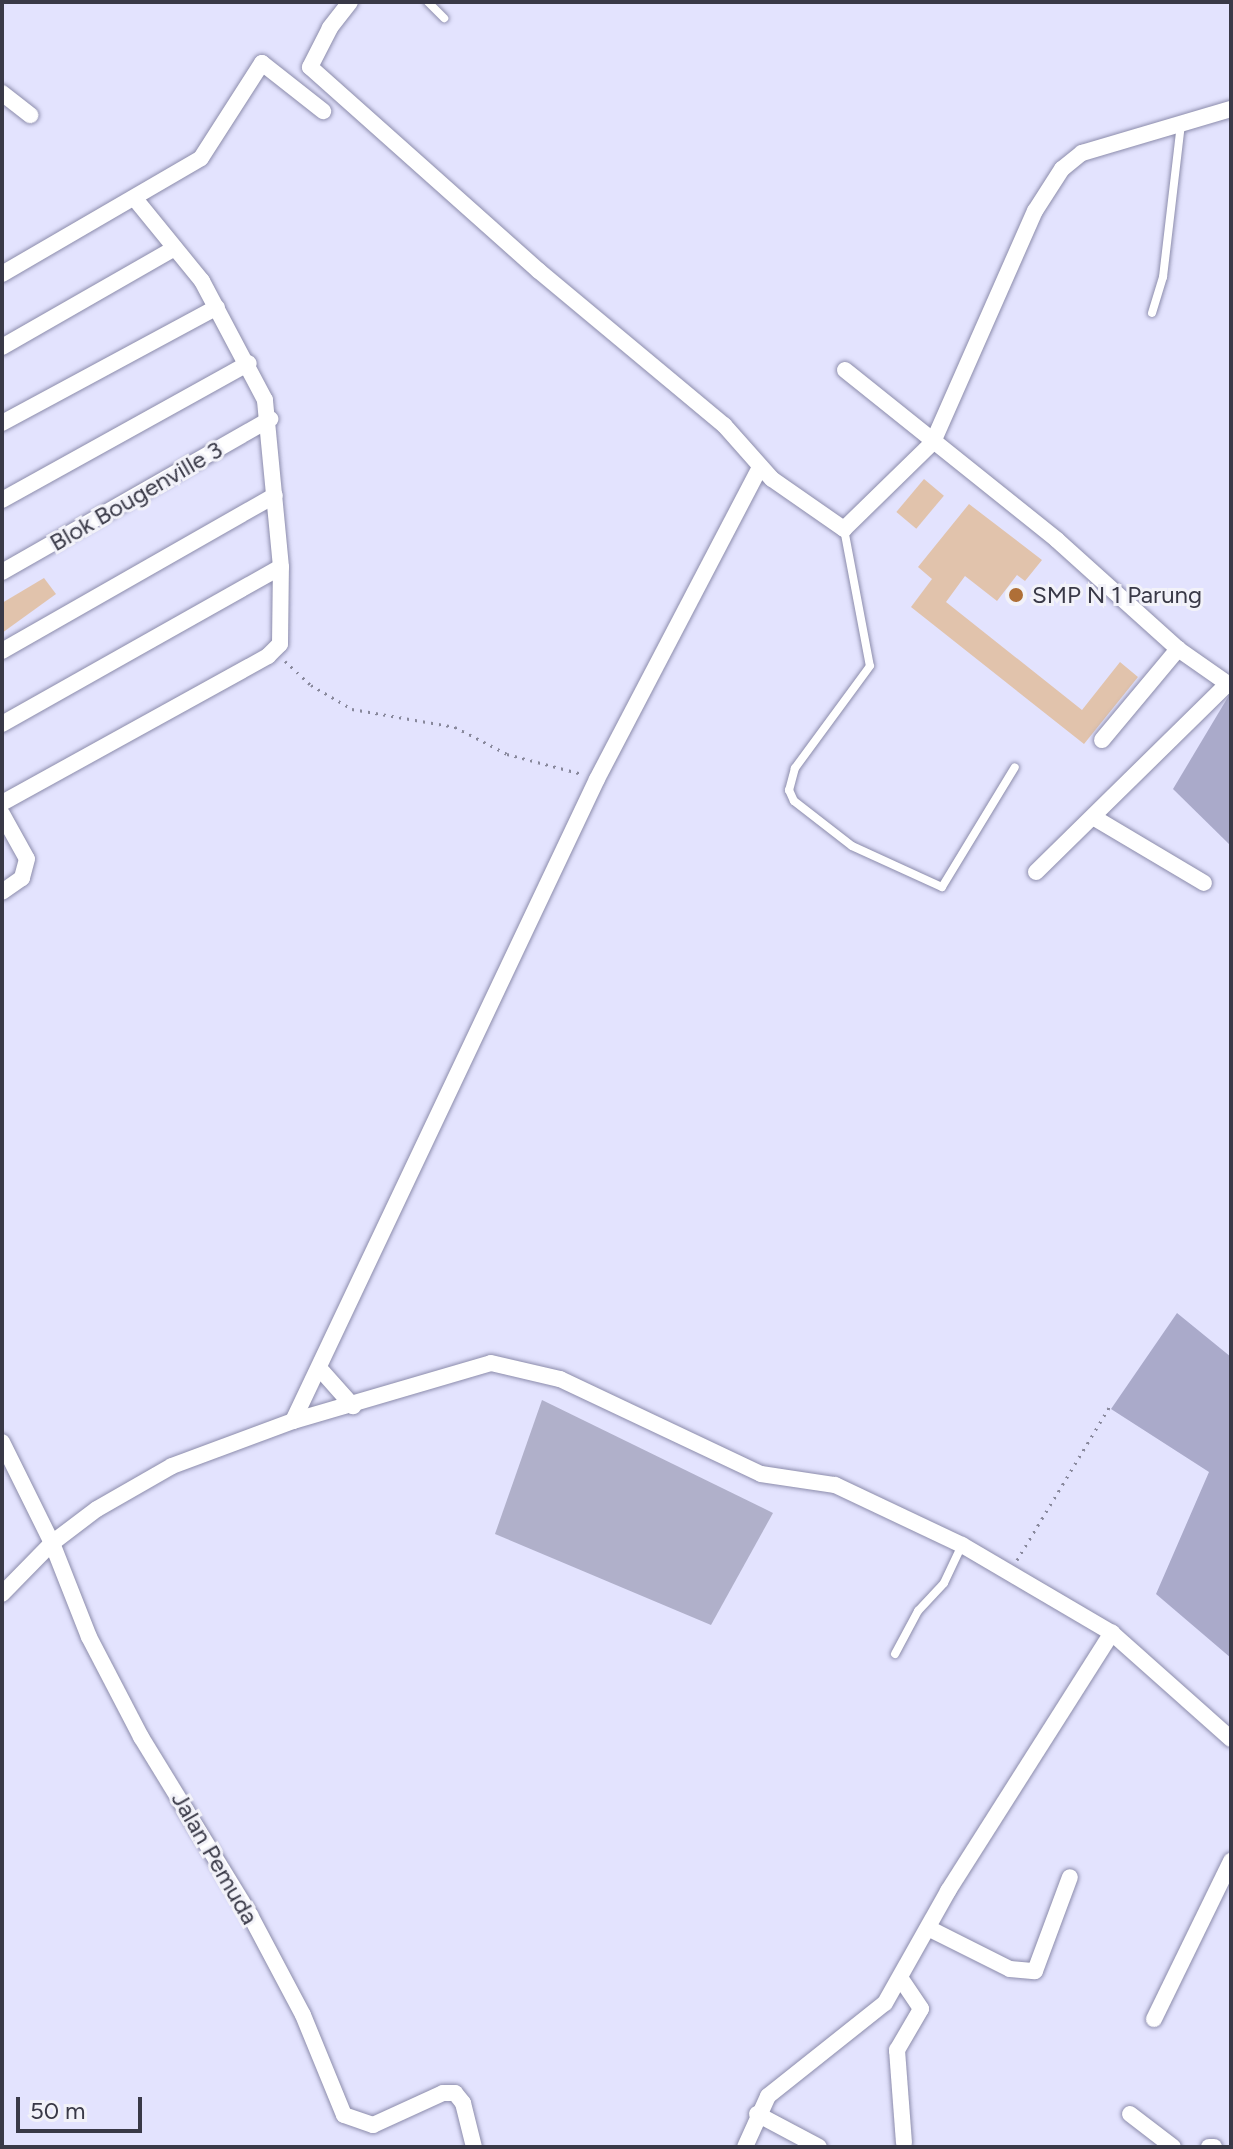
<!DOCTYPE html>
<style>
body{margin:0}
#map{position:relative;width:1233px;height:2149px;overflow:hidden;background:#e3e3fe;font-family:Figtree,sans-serif}
div>[style]{position:absolute}
.green>*{inset:0;background:#b0b0ca}
.forest>*{inset:0;background:#aaaaca}
.building>*{inset:0;background:#e1c3ac;transform-origin:0 0}
.path>*{height:3px;margin-top:-1.5px;transform-origin:0;background:repeating-linear-gradient(90deg,#88889c 0 2px,transparent 0 8px)}
.roads{filter:drop-shadow(0 0 2px #8c8cab) drop-shadow(0 0 2px #8c8cab)}
.lane>*{height:8px;margin:-4px;padding:0 4px;transform-origin:4px;border-radius:4px;background:#fff}
.street>*{height:16px;margin:-8px;padding:0 8px;transform-origin:8px;border-radius:8px;background:#fff}
.dots>*{width:22px;height:22px;translate:-50% -50%;box-sizing:border-box;border:4px solid #f2f2f9;border-radius:50%}
span{translate:-50% -50%;white-space:nowrap;text-align:center;line-height:1.15;-webkit-text-stroke:6px #f2f2f9;paint-order:stroke}
.street-label{font-size:24px;color:#393947}
.poi-label{font-size:24px;color:#393947}
.left{translate:0 -50%;text-align:left}
.frame{position:absolute;inset:0;border:4px solid #393947;pointer-events:none}
.scale{position:absolute;left:16px;top:2097px;width:126px;height:36px;box-sizing:border-box;border:4px solid #393947;border-top:0;padding-left:10px;font-size:24px;line-height:28px;white-space:nowrap;color:#393947;-webkit-text-stroke:6px #f2f2f9;paint-order:stroke}
</style>
<div id="map">
<div class="green">
<div style="clip-path:polygon(542px 1400px,773px 1513px,711px 1625px,495px 1534px)"></div>
</div>
<div class="forest">
<div style="clip-path:polygon(1231px 692px,1231px 846px,1173px 789px)"></div>
<div style="clip-path:polygon(1177px 1313px,1231px 1357px,1231px 1658px,1156px 1594px,1209px 1472px,1111px 1409px)"></div>
</div>
<div class="building">
<div style="left:924px;top:479px;width:26px;height:43px;rotate:40deg"></div>
<div style="clip-path:polygon(969px 504px,1042px 560px,1025px 581px,1017px 575px,997px 601px,965px 576px,946px 602px,1082px 710px,1120px 662px,1138px 677px,1084px 744px,911px 607px,932px 579px,918px 567px)"></div>
<div style="clip-path:polygon(44px 578px,56px 594px,2px 633px,2px 603px)"></div>
</div>
<div class="path">
<div style="left:285px;top:661px;width:35px;rotate:43deg"></div>
<div style="left:311px;top:685px;width:48px;rotate:30.3deg"></div>
<div style="left:352px;top:709px;width:105px;rotate:9.9deg"></div>
<div style="left:455px;top:727px;width:59px;rotate:27.4deg"></div>
<div style="left:507px;top:754px;width:78px;rotate:14.9deg"></div>
<div style="left:1017px;top:1560px;width:182px;rotate:-58.9deg"></div>
</div>
<div class="roads">
<div class="lane">
<div style="left:428px;top:2px;width:23px;rotate:45deg"></div>
<div style="left:1152px;top:313px;width:38px;rotate:-73deg"></div>
<div style="left:1163px;top:277px;width:154px;rotate:-83.3deg"></div>
<div style="left:844px;top:529px;width:139px;rotate:79.3deg"></div>
<div style="left:870px;top:666px;width:127px;rotate:126.3deg"></div>
<div style="left:795px;top:768px;width:23px;rotate:105deg"></div>
<div style="left:789px;top:790px;width:12px;rotate:66deg"></div>
<div style="left:794px;top:801px;width:73px;rotate:37.8deg"></div>
<div style="left:852px;top:846px;width:99px;rotate:24.5deg"></div>
<div style="left:942px;top:887px;width:140px;rotate:-58.7deg"></div>
<div style="left:895px;top:1654px;width:49px;rotate:-61.9deg"></div>
<div style="left:918px;top:1611px;width:38px;rotate:-47deg"></div>
<div style="left:944px;top:1583px;width:42px;rotate:-64.7deg"></div>
</div>
<div class="street">
<div style="left:350px;top:2px;width:33px;rotate:128deg"></div>
<div style="left:330px;top:28px;width:44px;rotate:117.1deg"></div>
<div style="left:310px;top:67px;width:307px;rotate:41.7deg"></div>
<div style="left:539px;top:271px;width:241px;rotate:39.8deg"></div>
<div style="left:724px;top:425px;width:72px;rotate:48.4deg"></div>
<div style="left:772px;top:479px;width:88px;rotate:34.8deg"></div>
<div style="left:844px;top:529px;width:124px;rotate:-44.3deg"></div>
<div style="left:933px;top:442px;width:253px;rotate:-66.2deg"></div>
<div style="left:1035px;top:211px;width:50px;rotate:-57.3deg"></div>
<div style="left:1062px;top:169px;width:26px;rotate:-39deg"></div>
<div style="left:1082px;top:153px;width:155px;rotate:-16.5deg"></div>
<div style="left:2px;top:93px;width:36px;rotate:38deg"></div>
<div style="left:2px;top:274px;width:230px;rotate:-30.2deg"></div>
<div style="left:201px;top:158px;width:113px;rotate:-57.3deg"></div>
<div style="left:262px;top:63px;width:78px;rotate:38.2deg"></div>
<div style="left:2px;top:347px;width:199px;rotate:-29.8deg"></div>
<div style="left:845px;top:370px;width:272px;rotate:38.7deg"></div>
<div style="left:1057px;top:540px;width:163px;rotate:42deg"></div>
<div style="left:1178px;top:649px;width:65px;rotate:34.9deg"></div>
<div style="left:2px;top:423px;width:244px;rotate:-28.3deg"></div>
<div style="left:2px;top:500px;width:282px;rotate:-29deg"></div>
<div style="left:2px;top:572px;width:309px;rotate:-29.7deg"></div>
<div style="left:2px;top:651px;width:314px;rotate:-29.7deg"></div>
<div style="left:2px;top:724px;width:320px;rotate:-29.4deg"></div>
<div style="left:1102px;top:740px;width:119px;rotate:-50.1deg"></div>
<div style="left:2px;top:803px;width:304px;rotate:-28.9deg"></div>
<div style="left:268px;top:656px;width:17px;rotate:-45deg"></div>
<div style="left:280px;top:644px;width:77px;rotate:-89.3deg"></div>
<div style="left:281px;top:567px;width:168px;rotate:-95.5deg"></div>
<div style="left:265px;top:400px;width:135px;rotate:-117.9deg"></div>
<div style="left:202px;top:281px;width:104px;rotate:-129.2deg"></div>
<div style="left:2px;top:814px;width:51px;rotate:60.9deg"></div>
<div style="left:27px;top:859px;width:20px;rotate:105deg"></div>
<div style="left:22px;top:878px;width:24px;rotate:145deg"></div>
<div style="left:1093px;top:817px;width:129px;rotate:30.7deg"></div>
<div style="left:1036px;top:872px;width:269px;rotate:-44.5deg"></div>
<div style="left:320px;top:1369px;width:50px;rotate:48.3deg"></div>
<div style="left:293px;top:1421px;width:710px;rotate:-64.66deg"></div>
<div style="left:597px;top:779px;width:352px;rotate:-62.4deg"></div>
<div style="left:2px;top:1442px;width:113px;rotate:63.7deg"></div>
<div style="left:52px;top:1543px;width:101px;rotate:68.5deg"></div>
<div style="left:89px;top:1637px;width:113px;rotate:62.5deg"></div>
<div style="left:141px;top:1737px;width:209px;rotate:58.5deg"></div>
<div style="left:250px;top:1915px;width:113px;rotate:62.1deg"></div>
<div style="left:303px;top:2015px;width:108px;rotate:67.7deg"></div>
<div style="left:344px;top:2115px;width:31px;rotate:19deg"></div>
<div style="left:373px;top:2125px;width:77px;rotate:-24.6deg"></div>
<div style="left:443px;top:2093px;width:12px"></div>
<div style="left:455px;top:2093px;width:13px;rotate:51deg"></div>
<div style="left:463px;top:2103px;width:45px;rotate:76deg"></div>
<div style="left:2px;top:1594px;width:71px;rotate:-45.6deg"></div>
<div style="left:52px;top:1543px;width:56px;rotate:-37.1deg"></div>
<div style="left:97px;top:1509px;width:86px;rotate:-29.8deg"></div>
<div style="left:172px;top:1466px;width:129px;rotate:-20.4deg"></div>
<div style="left:293px;top:1421px;width:206px;rotate:-16.3deg"></div>
<div style="left:491px;top:1363px;width:71px;rotate:13.1deg"></div>
<div style="left:560px;top:1379px;width:222px;rotate:25.3deg"></div>
<div style="left:761px;top:1474px;width:75px;rotate:8.5deg"></div>
<div style="left:835px;top:1485px;width:140px;rotate:25.3deg"></div>
<div style="left:962px;top:1545px;width:174px;rotate:30.4deg"></div>
<div style="left:1112px;top:1633px;width:159px;rotate:41.7deg"></div>
<div style="left:930px;top:1929px;width:89px;rotate:26.6deg"></div>
<div style="left:1010px;top:1969px;width:25px;rotate:5deg"></div>
<div style="left:1035px;top:1971px;width:100px;rotate:-69.6deg"></div>
<div style="left:901px;top:1979px;width:36px;rotate:56deg"></div>
<div style="left:921px;top:2009px;width:48px;rotate:120.3deg"></div>
<div style="left:897px;top:2050px;width:93px;rotate:85.7deg"></div>
<div style="left:1154px;top:2019px;width:176px;rotate:-64deg"></div>
<div style="left:757px;top:2114px;width:70px;rotate:28deg"></div>
<div style="left:1130px;top:2114px;width:54px;rotate:37.5deg"></div>
<div style="left:745px;top:2147px;width:56px;rotate:-65.7deg"></div>
<div style="left:768px;top:2096px;width:149px;rotate:-38.5deg"></div>
<div style="left:885px;top:2003px;width:129px;rotate:-60.6deg"></div>
<div style="left:948px;top:1891px;width:306px;rotate:-57.6deg"></div>
<div style="left:1209px;top:2147px;width:5px"></div>
</div>
</div>
<div class="dots">
<div style="left:1016px;top:595px;background:#af6f37"></div>
</div>
<div class="street-label">
<span style="left:136px;top:496px;rotate:-30deg">Blok Bougenville 3</span>
<span style="left:215px;top:1858px;rotate:60deg">Jalan Pemuda</span>
</div>
<div class="poi-label">
<span class="left" style="left:1032px;top:595px">SMP N 1 Parung</span>
</div>
<div class="frame"></div>
<div class="scale">50 m</div>
</div>
